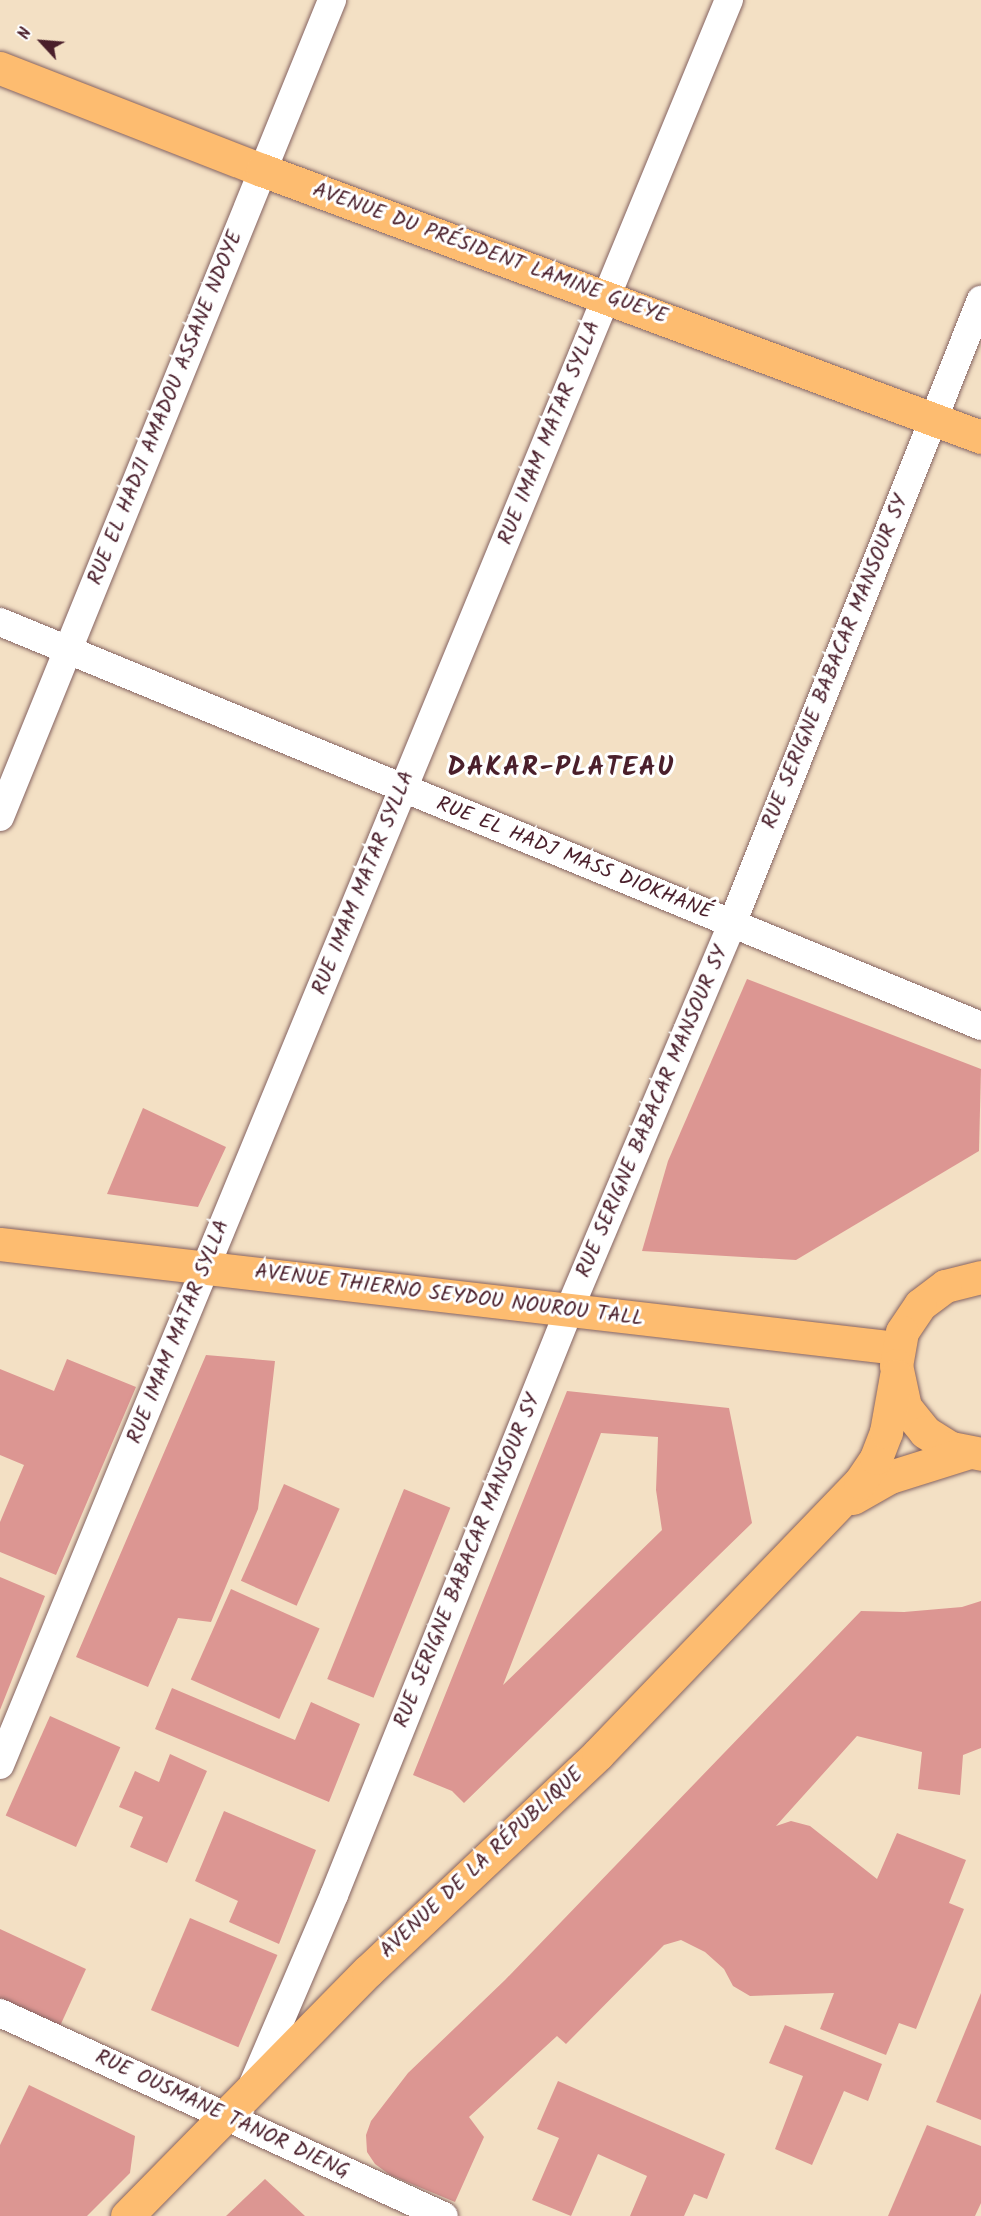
<!DOCTYPE html>
<meta charset="utf-8">
<style>
body{margin:0}
#map{position:relative;width:981px;height:2216px;overflow:hidden;background:#f3e0c4;font-family:Kalam,sans-serif}
div>[style]{position:absolute}
.building>*{inset:0;background:#dc9692;transform-origin:0 0}
.roads{filter:drop-shadow(0 0 2px #856361) drop-shadow(0 0 2px #856361)}
.minor>*{height:28px;margin:-14px;padding:0 14px;transform-origin:14px;border-radius:14px;background:#fff}
.primary>*{height:33px;margin:-16.5px;padding:0 16.5px;transform-origin:16.5px;border-radius:16.5px;background:#fdbc70}
span{translate:-50% -50%;white-space:nowrap;text-align:center;line-height:1.15;-webkit-text-stroke:6px #fff;paint-order:stroke}
.street-label{font-size:21px;color:#4a1f2b}
.district-label{font-size:27px;color:#4a1f2b;font-weight:700;letter-spacing:1.5px}
.north{position:absolute;left:12px;top:12px;width:60px;height:60px;-webkit-text-stroke:4px #fff;paint-order:stroke;rotate:296deg;font-size:16px;font-weight:700;line-height:24px;text-align:center;color:#4a1f2b}
.north::after{content:'';display:block;margin:auto;width:21px;height:27px;background:#4a1f2b;clip-path:polygon(50% 0,100% 100%,50% 72%,0 100%)}
</style>
<div id="map">
<div class="building">
<div style="clip-path:polygon(747px 979px,981px 1069px,979px 1151px,796px 1260px,642px 1251px,668px 1161px)"></div>
<div style="clip-path:polygon(143px 1108px,226px 1147px,198px 1207px,107px 1194px)"></div>
<div style="clip-path:polygon(206px 1355px,275px 1361px,258px 1509px,211px 1622px,178px 1618px,148px 1687px,76px 1657px)"></div>
<div style="clip-path:polygon(67px 1359px,136px 1387px,56px 1575px,0 1552px,0 1522px,24px 1465px,0 1455px,0 1369px,54px 1391px)"></div>
<div style="clip-path:polygon(evenodd,567px 1391px,729px 1408px,752px 1523px,464px 1803px,452px 1791px,413px 1775px,567px 1391px,601px 1433px,658px 1437px,656px 1490px,662px 1530px,503px 1685px,601px 1433px)"></div>
<div style="left:284px;top:1484px;width:61px;height:106px;rotate:24deg"></div>
<div style="left:404px;top:1489px;width:50px;height:205px;rotate:22deg"></div>
<div style="clip-path:polygon(0 1577px,45px 1596px,0 1710px)"></div>
<div style="left:231px;top:1589px;width:97px;height:99px;rotate:24deg"></div>
<div style="clip-path:polygon(981px 1601px,981px 1748px,963px 1755px,960px 1795px,918px 1789px,922px 1752px,857px 1736px,776px 1826px,791px 1821px,810px 1826px,877px 1879px,897px 1833px,966px 1860px,949px 1903px,964px 1909px,916px 2029px,899px 2023px,886px 2055px,820px 2029px,834px 1993px,750px 1996px,733px 1986px,724px 1969px,705px 1952px,681px 1940px,664px 1945px,566px 2044px,557px 2036px,469px 2117px,484px 2137px,455px 2202px,390px 2175px,375px 2164px,367px 2152px,366px 2135px,371px 2121px,408px 2073px,505px 1980px,861px 1611px,904px 1612px,962px 1607px)"></div>
<div style="clip-path:polygon(172px 1688px,295px 1740px,311px 1702px,360px 1724px,329px 1802px,155px 1729px)"></div>
<div style="left:50px;top:1716px;width:77px;height:109px;rotate:24deg"></div>
<div style="clip-path:polygon(170px 1754px,207px 1771px,167px 1863px,130px 1847px,143px 1817px,119px 1807px,135px 1771px,159px 1782px)"></div>
<div style="clip-path:polygon(224px 1811px,316px 1850px,279px 1944px,229px 1922px,238px 1901px,195px 1881px)"></div>
<div style="left:190px;top:1918px;width:95px;height:100px;rotate:23deg"></div>
<div style="clip-path:polygon(0 1929px,86px 1969px,60px 2026px,0 1999px)"></div>
<div style="clip-path:polygon(981px 1993px,981px 2120px,936px 2102px)"></div>
<div style="clip-path:polygon(785px 2025px,882px 2064px,868px 2101px,844px 2091px,812px 2165px,775px 2149px,803px 2076px,769px 2063px)"></div>
<div style="clip-path:polygon(558px 2081px,725px 2154px,707px 2199px,694px 2194px,684px 2216px,630px 2216px,647px 2176px,598px 2154px,571px 2216px,532px 2200px,559px 2138px,537px 2129px)"></div>
<div style="clip-path:polygon(29px 2085px,135px 2136px,130px 2173px,87px 2216px,0 2216px,0 2145px)"></div>
<div style="clip-path:polygon(927px 2125px,981px 2146px,981px 2203px,975px 2216px,888px 2216px)"></div>
<div style="clip-path:polygon(265px 2179px,305px 2216px,226px 2216px)"></div>
</div>
<div class="roads">
<div class="minor">
<div style="left:0;top:622px;width:1061px;rotate:22.38deg"></div>
<div style="left:0;top:817px;width:882px;rotate:-67.88deg"></div>
<div style="left:0;top:1765px;width:1910px;rotate:-67.56deg"></div>
<div style="left:0;top:2013px;width:488px;rotate:24.6deg"></div>
<div style="left:253px;top:2084px;width:206px;rotate:-66.8deg"></div>
<div style="left:334px;top:1895px;width:630px;rotate:-68.11deg"></div>
<div style="left:569px;top:1310px;width:419px;rotate:-67.1deg"></div>
<div style="left:732px;top:924px;width:672px;rotate:-68.25deg"></div>
</div>
<div class="primary">
<div style="left:0;top:68px;width:281px;rotate:21.3deg"></div>
<div style="left:262px;top:170px;width:767px;rotate:20.37deg"></div>
<div style="left:0;top:1244px;width:904px;rotate:6.61deg"></div>
<div style="left:981px;top:1277px;width:37px;rotate:166deg"></div>
<div style="left:945px;top:1286px;width:31px;rotate:143deg"></div>
<div style="left:920px;top:1305px;width:32px;rotate:124deg"></div>
<div style="left:902px;top:1332px;width:34px;rotate:100deg"></div>
<div style="left:896px;top:1365px;width:43px;rotate:77.9deg"></div>
<div style="left:905px;top:1407px;width:32px;rotate:51deg"></div>
<div style="left:925px;top:1432px;width:31px;rotate:32deg"></div>
<div style="left:951px;top:1448px;width:31px;rotate:11deg"></div>
<div style="left:853px;top:1498px;width:43px;rotate:-29.6deg"></div>
<div style="left:890px;top:1477px;width:80px;rotate:-17.5deg"></div>
<div style="left:127px;top:2216px;width:344px;rotate:-45.5deg"></div>
<div style="left:368px;top:1971px;width:316px;rotate:-43.3deg"></div>
<div style="left:598px;top:1754px;width:378px;rotate:-46.1deg"></div>
<div style="left:860px;top:1482px;width:29px;rotate:-56deg"></div>
<div style="left:876px;top:1458px;width:28px;rotate:-69deg"></div>
<div style="left:886px;top:1432px;width:57px;rotate:-79.9deg"></div>
</div>
</div>
<div class="street-label">
<span style="left:490px;top:254px;rotate:20deg">AVENUE DU PRÉSIDENT LAMINE GUEYE</span>
<span style="left:166px;top:408px;rotate:-68deg">RUE EL HADJI AMADOU ASSANE NDOYE</span>
<span style="left:550px;top:433px;rotate:-68deg">RUE IMAM MATAR SYLLA</span>
<span style="left:836px;top:662px;rotate:-68deg">RUE SERIGNE BABACAR MANSOUR SY</span>
<span style="left:574px;top:859px;rotate:22deg">RUE EL HADJ MASS DIOKHANÉ</span>
<span style="left:364px;top:883px;rotate:-68deg">RUE IMAM MATAR SYLLA</span>
<span style="left:653px;top:1112px;rotate:-67deg">RUE SERIGNE BABACAR MANSOUR SY</span>
<span style="left:449px;top:1296px;rotate:7deg">AVENUE THIERNO SEYDOU NOUROU TALL</span>
<span style="left:179px;top:1332px;rotate:-68deg">RUE IMAM MATAR SYLLA</span>
<span style="left:468px;top:1561px;rotate:-68deg">RUE SERIGNE BABACAR MANSOUR SY</span>
<span style="left:482px;top:1863px;rotate:-43deg">AVENUE DE LA RÉPUBLIQUE</span>
<span style="left:222px;top:2115px;rotate:25deg">RUE OUSMANE TANOR DIENG</span>
</div>
<div class="district-label">
<span style="left:561px;top:768px">DAKAR-PLATEAU</span>
</div>
<div class="north">N</div>
</div>
